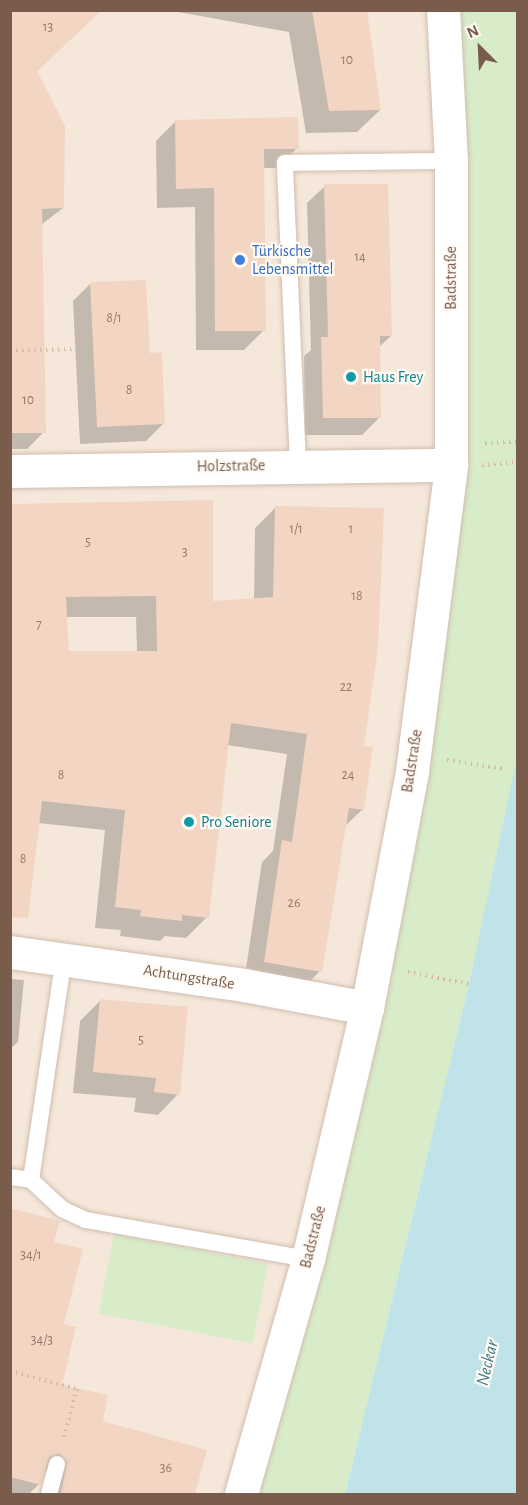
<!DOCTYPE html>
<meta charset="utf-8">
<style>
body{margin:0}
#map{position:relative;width:528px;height:1505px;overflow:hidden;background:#fdf6ec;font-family:"Alegreya Sans",sans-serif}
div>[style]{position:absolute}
.residential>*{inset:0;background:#f5e8da}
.green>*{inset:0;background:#d8ecc9;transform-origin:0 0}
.water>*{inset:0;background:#bfe3e8}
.shadow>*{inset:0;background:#0003}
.building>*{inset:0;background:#f3d5c3}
.path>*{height:4px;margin-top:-2px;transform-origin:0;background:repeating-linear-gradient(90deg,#d9b8a5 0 1.5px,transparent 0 6px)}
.roads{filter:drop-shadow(0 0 2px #d1beb0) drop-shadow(0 0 2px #d1beb0)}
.service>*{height:16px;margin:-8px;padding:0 8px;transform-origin:8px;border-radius:8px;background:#fff}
.minor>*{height:33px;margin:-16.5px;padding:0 16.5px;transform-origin:16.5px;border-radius:16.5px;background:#fff}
.dots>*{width:16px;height:16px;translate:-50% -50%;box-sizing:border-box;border:3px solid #fffaf3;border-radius:50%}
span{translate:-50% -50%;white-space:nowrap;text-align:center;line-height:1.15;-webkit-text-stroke:4.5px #fffaf3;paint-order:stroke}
.number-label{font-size:14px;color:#987a6a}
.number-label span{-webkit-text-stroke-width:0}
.shop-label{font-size:16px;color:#366cbe}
.left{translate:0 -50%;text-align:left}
.street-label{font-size:16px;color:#7a5c4d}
.culture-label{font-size:16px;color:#0d838f}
.water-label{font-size:18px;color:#437c86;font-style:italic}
.frame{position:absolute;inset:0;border:12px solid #7a5c4d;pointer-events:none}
.north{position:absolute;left:450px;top:18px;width:60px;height:60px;-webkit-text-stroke:4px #fffaf3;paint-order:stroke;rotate:336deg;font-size:16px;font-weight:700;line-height:24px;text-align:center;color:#7a5c4d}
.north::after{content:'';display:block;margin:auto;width:21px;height:27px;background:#7a5c4d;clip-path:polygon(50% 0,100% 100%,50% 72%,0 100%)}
</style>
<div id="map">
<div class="residential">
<div style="clip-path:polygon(10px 11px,452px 11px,463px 405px,376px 1011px,259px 1494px,11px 1494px)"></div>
</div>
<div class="green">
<div style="clip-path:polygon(452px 11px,517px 11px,518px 758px,469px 984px,345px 1494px,259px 1494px,376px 1011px,443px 600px)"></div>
<div style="left:114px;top:1234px;width:157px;height:81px;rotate:11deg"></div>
</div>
<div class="water">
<div style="clip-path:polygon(517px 758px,517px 1494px,345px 1494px,469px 984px)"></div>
</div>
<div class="shadow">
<div style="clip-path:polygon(10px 10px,101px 10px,36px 72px,63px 208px,41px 225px,44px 432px,27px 449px,10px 449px)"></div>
<div style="clip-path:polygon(167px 10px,366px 10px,380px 110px,357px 132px,306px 133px,289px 32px)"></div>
<div style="clip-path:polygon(176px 121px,297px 148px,278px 168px,263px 168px,264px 330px,244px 350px,196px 350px,195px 207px,157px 208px,156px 141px)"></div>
<div style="clip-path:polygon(325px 186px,391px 336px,378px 348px,380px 417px,362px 435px,305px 435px,304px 356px,311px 350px,307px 203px)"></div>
<div style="clip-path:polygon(90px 284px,148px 354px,163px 424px,146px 441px,80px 444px,73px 301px)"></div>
<div style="clip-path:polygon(evenodd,10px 506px,212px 602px,254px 600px,255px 528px,276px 507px,362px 748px,363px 809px,344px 827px,320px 971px,299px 992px,244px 982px,262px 862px,273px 851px,287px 754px,227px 745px,207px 917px,186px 938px,165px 936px,160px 941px,120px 936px,121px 930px,95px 928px,105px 830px,38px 823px,10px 506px,66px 617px,136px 617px,137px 652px,67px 653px,66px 617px)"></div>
<div style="clip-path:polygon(10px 979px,24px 980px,18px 1042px,10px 1049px)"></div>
<div style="clip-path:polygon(101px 1000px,178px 1094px,158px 1115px,134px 1112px,136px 1098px,73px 1093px,80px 1021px)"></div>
<div style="clip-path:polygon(10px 1211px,53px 1243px,62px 1325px,60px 1386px,101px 1422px,206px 1451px,194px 1494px,49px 1494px,52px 1478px,44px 1469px,39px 1484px,29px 1494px,10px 1494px)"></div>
</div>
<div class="building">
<div style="clip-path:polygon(10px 10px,102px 10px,37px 71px,65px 126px,64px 208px,42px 209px,46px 433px,10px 433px)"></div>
<div style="clip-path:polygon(312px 10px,367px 10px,381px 110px,329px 111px)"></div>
<div style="clip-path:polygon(298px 117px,299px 149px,264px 149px,266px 331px,215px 331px,214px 188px,176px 189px,175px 120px)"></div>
<div style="clip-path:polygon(324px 184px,388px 184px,392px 336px,380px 336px,381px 418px,323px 418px,321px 337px,328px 337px)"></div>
<div style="clip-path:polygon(146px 280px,150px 353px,162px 352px,165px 424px,97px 427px,90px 282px)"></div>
<div style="clip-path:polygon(evenodd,213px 500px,213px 601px,273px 597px,275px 506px,384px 508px,378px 648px,364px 746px,373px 747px,364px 810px,349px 808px,322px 972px,264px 962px,282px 840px,292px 842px,307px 734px,231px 723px,209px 918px,182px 915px,182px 921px,140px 916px,141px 910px,115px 907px,125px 810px,42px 801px,28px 918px,10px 917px,10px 504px,213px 500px,156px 596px,157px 651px,69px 651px,66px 597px,156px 596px)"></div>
<div style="clip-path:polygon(100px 999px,188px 1007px,180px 1095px,154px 1092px,156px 1078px,93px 1072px)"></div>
<div style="clip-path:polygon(10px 1208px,60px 1221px,54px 1242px,83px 1249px,64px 1324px,76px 1327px,62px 1385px,108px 1395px,103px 1421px,207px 1450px,195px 1494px,61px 1494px,67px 1462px,59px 1454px,49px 1457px,41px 1485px,10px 1477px)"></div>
</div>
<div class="path">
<div style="left:10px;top:350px;width:63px;rotate:-0.9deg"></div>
<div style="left:485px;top:443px;width:33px;rotate:-3deg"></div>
<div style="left:482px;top:465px;width:36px;rotate:-5deg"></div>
<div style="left:447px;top:760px;width:60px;rotate:8.7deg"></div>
<div style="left:408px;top:972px;width:62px;rotate:11.1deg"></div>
<div style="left:10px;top:1371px;width:69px;rotate:15deg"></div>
<div style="left:77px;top:1389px;width:53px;rotate:105.4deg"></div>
</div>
<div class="roads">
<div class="service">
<div style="left:298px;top:465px;width:302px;rotate:-92.5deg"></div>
<div style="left:285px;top:163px;width:166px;rotate:-0.7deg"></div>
<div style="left:10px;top:1177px;width:21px;rotate:8deg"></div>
<div style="left:31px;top:1180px;width:42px;rotate:43.1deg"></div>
<div style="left:62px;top:1209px;width:26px;rotate:25deg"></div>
<div style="left:86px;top:1220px;width:225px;rotate:10deg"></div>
<div style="left:31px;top:1180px;width:225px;rotate:-81.6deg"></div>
<div style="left:49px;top:1494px;width:31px;rotate:-75deg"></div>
</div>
<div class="minor">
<div style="left:10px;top:471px;width:441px;rotate:-0.8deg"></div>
<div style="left:10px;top:952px;width:236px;rotate:8deg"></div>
<div style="left:244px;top:985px;width:125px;rotate:10.6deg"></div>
<div style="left:241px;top:1494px;width:244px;rotate:-74.1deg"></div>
<div style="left:308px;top:1259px;width:258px;rotate:-76.8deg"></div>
<div style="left:367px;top:1008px;width:241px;rotate:-79.2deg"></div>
<div style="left:412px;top:771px;width:308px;rotate:-82.7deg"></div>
<div style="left:451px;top:465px;width:304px;rotate:-90deg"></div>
<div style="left:451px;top:161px;width:151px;rotate:-93deg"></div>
</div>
</div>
<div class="dots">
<div style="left:240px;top:260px;background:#3f7fe0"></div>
<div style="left:351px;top:377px;background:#0f9aa8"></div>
<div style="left:189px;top:822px;background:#0f9aa8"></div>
</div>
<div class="number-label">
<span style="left:48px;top:27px">13</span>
<span style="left:347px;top:60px">10</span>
<span style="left:360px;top:257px">14</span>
<span style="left:114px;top:318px">8/1</span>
<span style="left:129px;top:390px">8</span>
<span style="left:28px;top:400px">10</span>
<span style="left:296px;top:529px">1/1</span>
<span style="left:351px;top:529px">1</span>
<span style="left:88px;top:542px">5</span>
<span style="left:185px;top:552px">3</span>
<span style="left:357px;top:596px">18</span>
<span style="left:39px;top:624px">7</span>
<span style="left:346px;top:687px">22</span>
<span style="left:61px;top:775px">8</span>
<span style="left:348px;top:775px">24</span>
<span style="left:23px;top:859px">8</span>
<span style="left:294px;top:903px">26</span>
<span style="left:141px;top:1040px">5</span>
<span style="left:31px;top:1255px">34/1</span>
<span style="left:42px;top:1340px">34/3</span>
<span style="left:166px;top:1468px">36</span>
</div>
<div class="shop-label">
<span class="left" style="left:252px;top:260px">Türkische<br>Lebensmittel</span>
</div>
<div class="street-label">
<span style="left:451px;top:278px;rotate:-90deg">Badstraße</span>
<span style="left:231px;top:466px;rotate:-1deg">Holzstraße</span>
<span style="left:412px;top:761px;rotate:-81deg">Badstraße</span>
<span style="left:189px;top:977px;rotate:9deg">Achtungstraße</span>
<span style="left:313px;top:1237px;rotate:-76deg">Badstraße</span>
</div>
<div class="culture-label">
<span class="left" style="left:363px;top:377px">Haus Frey</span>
<span class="left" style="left:201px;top:822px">Pro Seniore</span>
</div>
<div class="water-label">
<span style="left:488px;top:1363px;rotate:-77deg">Neckar</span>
</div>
<div class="frame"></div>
<div class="north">N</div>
</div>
